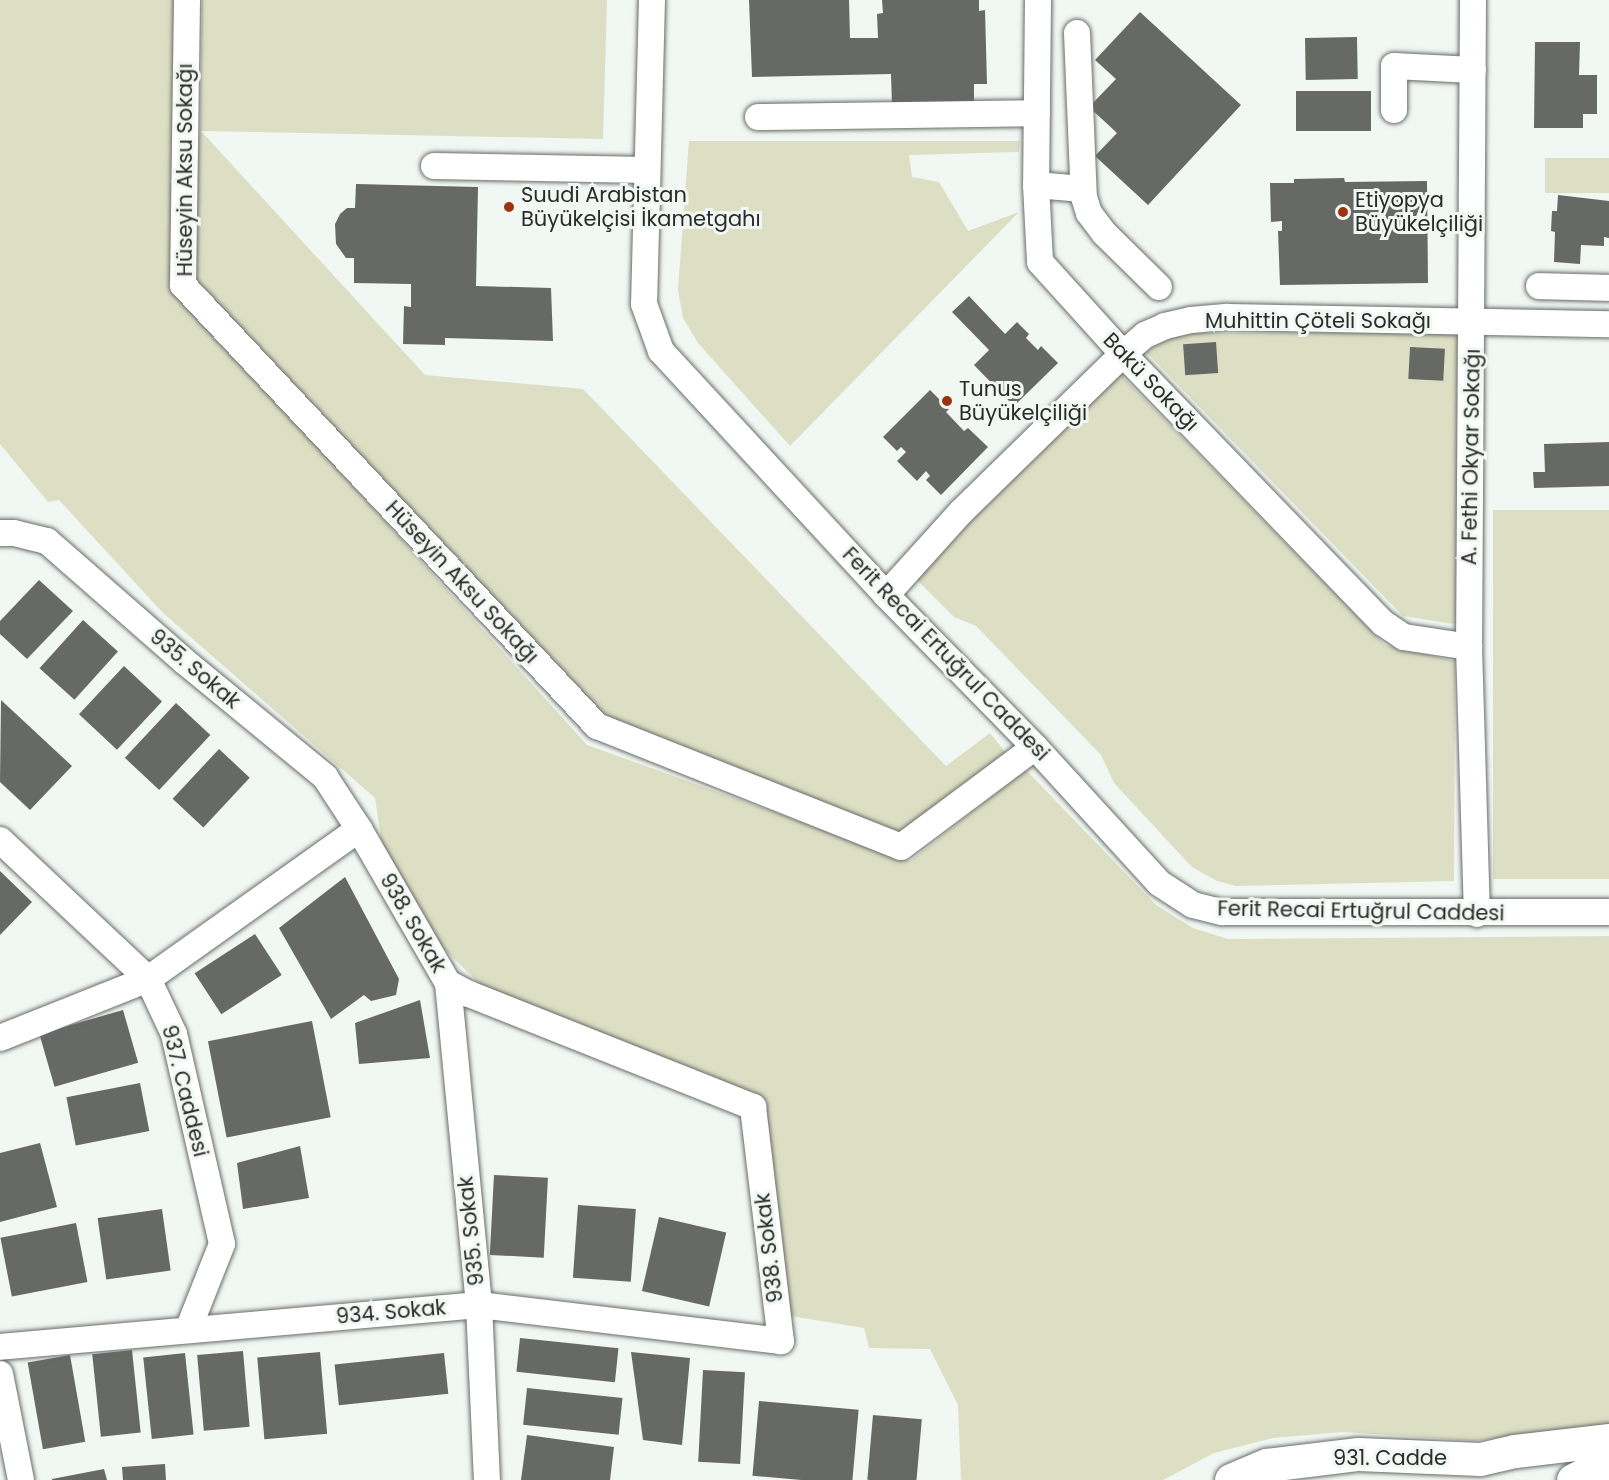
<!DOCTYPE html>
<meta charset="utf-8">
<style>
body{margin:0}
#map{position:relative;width:1609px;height:1480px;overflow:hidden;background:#f1f7f3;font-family:Poppins,sans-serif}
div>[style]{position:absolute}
.green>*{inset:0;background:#dddfc4;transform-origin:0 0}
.building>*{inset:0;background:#666964;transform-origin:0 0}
.roads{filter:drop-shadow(0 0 2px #686d6a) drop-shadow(0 0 2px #686d6a)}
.minor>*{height:26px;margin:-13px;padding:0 13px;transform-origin:13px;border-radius:13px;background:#fff}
.major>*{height:33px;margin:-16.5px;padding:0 16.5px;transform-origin:16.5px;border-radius:16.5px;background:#fff}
.dots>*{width:16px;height:16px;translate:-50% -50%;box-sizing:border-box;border:3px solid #f1f7f3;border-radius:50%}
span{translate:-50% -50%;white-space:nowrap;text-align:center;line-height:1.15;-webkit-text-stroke:6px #f1f7f3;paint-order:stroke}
.street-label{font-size:21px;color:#2a2c2b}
.poi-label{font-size:21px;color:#2a2c2b}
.left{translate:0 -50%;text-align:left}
</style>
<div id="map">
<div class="green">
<div style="clip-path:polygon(0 0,176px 0,174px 288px,587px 745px,910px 861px,1026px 770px,1156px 905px,1193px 928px,1228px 939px,1609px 936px,1609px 1427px,1531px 1433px,1474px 1441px,1343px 1432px,1273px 1438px,1214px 1453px,1163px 1480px,961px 1480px,958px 1405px,930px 1349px,869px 1348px,864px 1328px,791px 1316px,765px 1102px,587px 1034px,480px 984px,441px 946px,382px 846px,375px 798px,163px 613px,59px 500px,48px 502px,0 444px)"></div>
<div style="clip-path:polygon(202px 0,607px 0,603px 139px,201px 131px,425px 375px,583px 389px,946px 766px,990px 733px,1010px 758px,899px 837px,608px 721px,191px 281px,200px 130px)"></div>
<div style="clip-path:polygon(689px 141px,1020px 141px,1019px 152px,909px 155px,912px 177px,939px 182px,968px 231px,1019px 212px,790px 446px,698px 343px,683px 318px,678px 290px)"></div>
<div style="left:1545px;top:158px;width:64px;height:35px"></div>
<div style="clip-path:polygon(1461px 332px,1460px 625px,1403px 616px,1146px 352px,1176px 333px)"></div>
<div style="clip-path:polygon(1120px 374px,1385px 645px,1455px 661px,1454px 881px,1236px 886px,1217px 881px,1192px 867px,1114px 783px,1101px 755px,976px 626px,954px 617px,915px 578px,1002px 485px)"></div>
<div style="left:1609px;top:510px;width:369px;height:116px;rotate:90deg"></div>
</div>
<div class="building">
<div style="clip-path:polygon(749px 0,849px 0,850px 38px,878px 38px,877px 14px,883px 13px,882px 0,979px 0,979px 11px,985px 10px,987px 84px,974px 84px,974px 102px,892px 105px,891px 74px,752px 77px)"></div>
<div style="clip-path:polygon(1140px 12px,1241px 105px,1148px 205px,1095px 156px,1117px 133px,1089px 107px,1116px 79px,1095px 60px)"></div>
<div style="left:1357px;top:37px;width:42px;height:52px;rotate:89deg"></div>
<div style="clip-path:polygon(1535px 42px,1580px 42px,1579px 75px,1597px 75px,1597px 114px,1583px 114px,1583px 128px,1534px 128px)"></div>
<div style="left:1296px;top:91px;width:75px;height:40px"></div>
<div style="clip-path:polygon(1344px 178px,1345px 182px,1427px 181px,1428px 283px,1280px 285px,1278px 231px,1282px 231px,1282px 221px,1271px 222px,1270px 183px,1294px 183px,1294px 179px)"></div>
<div style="clip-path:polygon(356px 184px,478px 187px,476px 286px,551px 288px,553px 341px,445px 338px,445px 345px,403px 344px,404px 306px,411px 307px,411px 284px,354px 283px,354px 258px,346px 258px,336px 244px,335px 224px,340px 214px,347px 208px,355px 208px)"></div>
<div style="clip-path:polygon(1558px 195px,1609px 201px,1609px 238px,1604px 237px,1604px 246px,1581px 245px,1580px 264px,1554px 262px,1555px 232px,1551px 231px,1552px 211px,1557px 211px)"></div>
<div style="clip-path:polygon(969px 296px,1005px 334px,1017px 322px,1029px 334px,1026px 338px,1038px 350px,1041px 346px,1058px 363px,1014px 406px,974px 365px,989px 350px,952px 312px)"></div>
<div style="left:1216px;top:342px;width:31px;height:33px;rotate:86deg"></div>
<div style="left:1410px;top:347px;width:35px;height:32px;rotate:3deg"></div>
<div style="clip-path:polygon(930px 390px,949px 409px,946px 412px,964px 431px,968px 428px,988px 447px,941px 495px,926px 480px,930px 476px,926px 471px,917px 481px,897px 461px,906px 452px,901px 447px,897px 451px,883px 437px)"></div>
<div style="clip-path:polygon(1609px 442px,1609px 486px,1534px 488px,1533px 472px,1545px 472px,1544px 444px)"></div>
<div style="clip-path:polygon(39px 580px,73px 611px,27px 659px,0 634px,0 621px)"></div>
<div style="left:83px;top:620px;width:47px;height:65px;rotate:42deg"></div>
<div style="left:124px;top:666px;width:52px;height:66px;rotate:43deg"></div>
<div style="clip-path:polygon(1px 700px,72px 766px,30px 810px,0 782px)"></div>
<div style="left:176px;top:703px;width:47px;height:75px;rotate:43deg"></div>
<div style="left:219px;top:749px;width:42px;height:68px;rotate:43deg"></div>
<div style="clip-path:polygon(0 871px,32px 902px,0 935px)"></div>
<div style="clip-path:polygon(345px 877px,399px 979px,396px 995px,371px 1001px,364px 995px,331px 1019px,279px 928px)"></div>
<div style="left:255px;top:934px;width:49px;height:72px;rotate:57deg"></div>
<div style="clip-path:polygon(420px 1000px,430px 1058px,359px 1064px,355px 1023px)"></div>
<div style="left:123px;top:1010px;width:55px;height:87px;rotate:74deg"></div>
<div style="left:312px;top:1021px;width:98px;height:106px;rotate:79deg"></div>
<div style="left:140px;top:1083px;width:49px;height:75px;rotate:79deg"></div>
<div style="clip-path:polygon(40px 1143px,57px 1207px,0 1222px,0 1153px)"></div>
<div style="clip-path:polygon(300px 1146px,309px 1198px,243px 1209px,237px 1163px)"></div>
<div style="left:494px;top:1175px;width:54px;height:80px;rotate:3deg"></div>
<div style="left:578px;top:1205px;width:58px;height:73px;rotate:4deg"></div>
<div style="left:162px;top:1209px;width:62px;height:65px;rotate:82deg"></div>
<div style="left:659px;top:1217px;width:69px;height:76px;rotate:13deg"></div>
<div style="left:76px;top:1223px;width:60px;height:77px;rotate:79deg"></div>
<div style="left:520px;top:1338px;width:99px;height:34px;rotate:6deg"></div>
<div style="left:132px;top:1350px;width:83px;height:40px;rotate:84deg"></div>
<div style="left:243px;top:1351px;width:76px;height:46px;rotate:85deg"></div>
<div style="left:320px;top:1352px;width:82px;height:63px;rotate:85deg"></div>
<div style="clip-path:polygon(631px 1352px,690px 1358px,682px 1445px,643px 1440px)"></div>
<div style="left:185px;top:1353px;width:82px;height:42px;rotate:84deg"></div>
<div style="left:444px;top:1353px;width:41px;height:110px;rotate:84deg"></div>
<div style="left:70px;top:1355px;width:88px;height:43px;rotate:80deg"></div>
<div style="left:703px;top:1370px;width:42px;height:92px;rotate:3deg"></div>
<div style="left:527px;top:1388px;width:96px;height:37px;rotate:6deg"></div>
<div style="left:759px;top:1401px;width:100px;height:75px;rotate:5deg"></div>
<div style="left:873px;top:1415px;width:49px;height:65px;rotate:5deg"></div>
<div style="clip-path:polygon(527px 1435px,614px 1447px,610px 1480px,521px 1480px)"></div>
<div style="clip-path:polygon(165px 1464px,166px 1480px,123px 1480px,122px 1467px)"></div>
<div style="clip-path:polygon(104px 1469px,107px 1480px,52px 1480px,52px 1479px)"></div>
</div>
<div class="roads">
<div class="minor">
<div style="left:187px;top:0;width:285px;rotate:90.8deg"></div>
<div style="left:183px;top:285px;width:605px;rotate:46.81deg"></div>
<div style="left:597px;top:726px;width:327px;rotate:21.7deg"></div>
<div style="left:901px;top:847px;width:167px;rotate:-36.7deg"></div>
<div style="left:652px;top:0;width:304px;rotate:91.5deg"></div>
<div style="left:644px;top:304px;width:50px;rotate:70.1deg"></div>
<div style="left:661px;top:351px;width:332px;rotate:47.3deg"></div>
<div style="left:886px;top:595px;width:213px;rotate:45.6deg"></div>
<div style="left:1035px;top:747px;width:184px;rotate:47.6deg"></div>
<div style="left:1159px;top:883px;width:40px;rotate:32.9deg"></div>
<div style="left:1193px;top:905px;width:30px;rotate:14deg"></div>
<div style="left:1222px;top:912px;width:387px"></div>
<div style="left:1038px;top:0;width:185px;rotate:90.6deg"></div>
<div style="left:1036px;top:185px;width:77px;rotate:87deg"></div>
<div style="left:1040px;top:262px;width:124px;rotate:47.9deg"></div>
<div style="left:1123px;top:354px;width:374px;rotate:46deg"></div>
<div style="left:1383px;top:623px;width:25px;rotate:34deg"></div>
<div style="left:1404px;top:637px;width:66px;rotate:8.7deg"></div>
<div style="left:1473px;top:0;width:647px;rotate:90.35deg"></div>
<div style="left:1469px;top:647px;width:267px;rotate:88.3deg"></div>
<div style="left:1077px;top:33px;width:164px;rotate:87.6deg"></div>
<div style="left:1084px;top:197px;width:17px;rotate:73deg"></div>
<div style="left:1089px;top:213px;width:25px;rotate:53deg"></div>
<div style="left:1104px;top:233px;width:77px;rotate:44.5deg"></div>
<div style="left:1394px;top:110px;width:44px;rotate:-90deg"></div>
<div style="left:1394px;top:66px;width:79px;rotate:2.9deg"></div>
<div style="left:758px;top:117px;width:279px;rotate:-0.8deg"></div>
<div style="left:434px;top:166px;width:212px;rotate:1.1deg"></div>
<div style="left:1036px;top:185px;width:47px;rotate:4.9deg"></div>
<div style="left:1539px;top:286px;width:70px;rotate:1.6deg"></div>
<div style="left:0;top:533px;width:14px"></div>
<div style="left:14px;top:533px;width:34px;rotate:14deg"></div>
<div style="left:47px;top:541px;width:182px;rotate:41.2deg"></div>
<div style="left:184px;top:661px;width:183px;rotate:39.4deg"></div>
<div style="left:325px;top:777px;width:62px;rotate:56.8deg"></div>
<div style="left:359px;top:829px;width:178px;rotate:60deg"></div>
<div style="left:448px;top:983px;width:24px;rotate:28deg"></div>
<div style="left:469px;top:994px;width:306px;rotate:21.7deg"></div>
<div style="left:753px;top:1107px;width:236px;rotate:83.2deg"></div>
<div style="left:781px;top:1341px;width:304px;rotate:-173.2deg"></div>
<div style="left:479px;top:1305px;width:481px;rotate:175deg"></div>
<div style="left:886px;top:595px;width:112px;rotate:-47.9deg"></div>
<div style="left:961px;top:512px;width:226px;rotate:-44.3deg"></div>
<div style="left:1123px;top:354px;width:29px;rotate:-41deg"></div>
<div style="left:1145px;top:335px;width:22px;rotate:-24deg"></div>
<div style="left:1165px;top:326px;width:27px;rotate:-13deg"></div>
<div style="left:1191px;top:320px;width:37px;rotate:-5deg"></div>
<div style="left:1228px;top:317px;width:381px;rotate:1.1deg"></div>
<div style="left:0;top:840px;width:203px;rotate:43.2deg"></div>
<div style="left:148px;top:979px;width:61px;rotate:64.7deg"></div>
<div style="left:174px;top:1034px;width:215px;rotate:77.1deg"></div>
<div style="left:222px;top:1244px;width:92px;rotate:111.6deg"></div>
<div style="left:448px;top:983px;width:323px;rotate:84.5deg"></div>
<div style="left:479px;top:1305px;width:175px;rotate:87.4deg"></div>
<div style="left:0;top:1038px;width:159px;rotate:-21.7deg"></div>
<div style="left:148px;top:979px;width:259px;rotate:-35.4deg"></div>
<div style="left:0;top:1374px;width:108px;rotate:78.8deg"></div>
</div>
<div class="major">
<div style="left:1231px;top:1480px;width:39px;rotate:-23deg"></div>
<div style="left:1267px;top:1465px;width:92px;rotate:-6.9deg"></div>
<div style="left:1358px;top:1454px;width:122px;rotate:2.3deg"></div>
<div style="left:1480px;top:1459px;width:36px;rotate:-13deg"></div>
<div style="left:1515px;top:1451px;width:95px;rotate:-6.7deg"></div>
<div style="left:1573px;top:1480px;width:40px;rotate:-26.6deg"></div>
</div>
</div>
<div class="dots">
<div style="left:509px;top:207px;background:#9a330e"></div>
<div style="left:1343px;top:212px;background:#9a330e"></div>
<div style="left:947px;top:401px;background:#9a330e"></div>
</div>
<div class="street-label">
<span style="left:185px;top:170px;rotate:-90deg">Hüseyin Aksu Sokağı</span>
<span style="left:1318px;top:321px">Muhittin Çöteli Sokağı</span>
<span style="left:1151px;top:382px;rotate:46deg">Bakü Sokağı</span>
<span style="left:1471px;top:457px;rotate:-89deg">A. Fethi Okyar Sokağı</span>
<span style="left:462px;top:582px;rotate:47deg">Hüseyin Aksu Sokağı</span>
<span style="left:946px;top:654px;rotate:46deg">Ferit Recai Ertuğrul Caddesi</span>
<span style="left:195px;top:669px;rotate:40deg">935. Sokak</span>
<span style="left:1361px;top:911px;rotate:1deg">Ferit Recai Ertuğrul Caddesi</span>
<span style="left:413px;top:923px;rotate:60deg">938. Sokak</span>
<span style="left:185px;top:1091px;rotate:76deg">937. Caddesi</span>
<span style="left:471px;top:1231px;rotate:-96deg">935. Sokak</span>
<span style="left:769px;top:1248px;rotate:-97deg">938. Sokak</span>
<span style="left:391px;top:1312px;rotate:-5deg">934. Sokak</span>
<span style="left:1390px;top:1458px">931. Cadde</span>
</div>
<div class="poi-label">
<span class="left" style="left:521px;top:207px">Suudi Arabistan<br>Büyükelçisi İkametgahı</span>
<span class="left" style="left:1355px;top:212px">Etiyopya<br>Büyükelçiliği</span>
<span class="left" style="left:959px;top:401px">Tunus<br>Büyükelçiliği</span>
</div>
</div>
